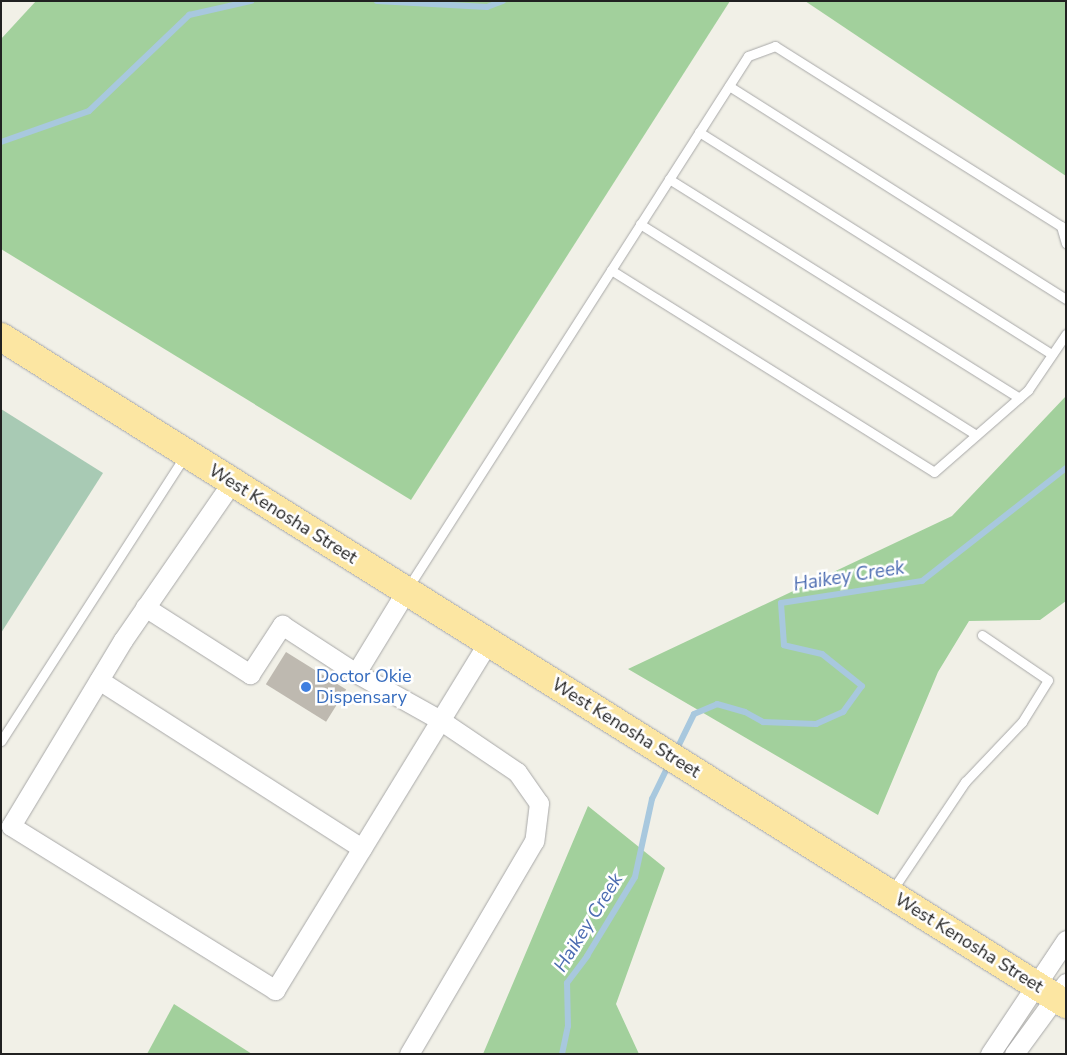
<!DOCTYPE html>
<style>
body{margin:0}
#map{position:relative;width:1067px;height:1055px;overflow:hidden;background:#f1f0e7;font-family:"Nunito Sans",sans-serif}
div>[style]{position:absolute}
.forest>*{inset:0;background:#a2d09c}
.cemetery>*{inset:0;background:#a8cab4}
.stream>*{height:6px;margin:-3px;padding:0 3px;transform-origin:3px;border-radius:3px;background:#a8c8de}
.building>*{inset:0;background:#beb9b0;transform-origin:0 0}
.roads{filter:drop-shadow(0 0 1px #a8a8a8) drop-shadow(0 0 1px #a8a8a8)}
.service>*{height:9px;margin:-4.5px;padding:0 4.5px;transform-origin:4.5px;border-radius:4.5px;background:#fff}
.minor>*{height:19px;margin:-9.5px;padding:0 9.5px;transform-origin:9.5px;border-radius:9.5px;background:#fff}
.primary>*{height:28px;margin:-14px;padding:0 14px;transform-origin:14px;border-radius:14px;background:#fce6a2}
.dots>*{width:14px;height:14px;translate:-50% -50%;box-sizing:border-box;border:2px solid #fff;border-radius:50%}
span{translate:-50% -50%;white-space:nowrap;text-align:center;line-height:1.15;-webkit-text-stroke:5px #fff;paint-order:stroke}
.street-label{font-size:18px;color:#212121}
.shop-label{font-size:18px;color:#366cbe}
.left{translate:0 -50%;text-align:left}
.water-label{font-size:19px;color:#4c6cb1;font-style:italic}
.frame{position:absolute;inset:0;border:2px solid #212121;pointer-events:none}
</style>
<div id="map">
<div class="forest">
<div style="clip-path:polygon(36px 1px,730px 1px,411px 500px,1px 249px,1px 39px)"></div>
<div style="clip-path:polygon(805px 1px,1066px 1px,1066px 176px)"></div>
<div style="clip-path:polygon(1066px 396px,1066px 601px,1040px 620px,969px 621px,938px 672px,878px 815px,628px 669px,952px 516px)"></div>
<div style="clip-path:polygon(588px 806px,665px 868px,616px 1004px,639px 1054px,483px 1054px)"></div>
<div style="clip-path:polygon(174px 1004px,252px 1054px,147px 1054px)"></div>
</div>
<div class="cemetery">
<div style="clip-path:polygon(1px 409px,103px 473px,1px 633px)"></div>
</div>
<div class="stream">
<div style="left:377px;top:1px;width:110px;rotate:3.1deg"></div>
<div style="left:487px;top:7px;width:17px;rotate:-21deg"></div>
<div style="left:1px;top:142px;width:93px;rotate:-19.4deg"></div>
<div style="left:89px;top:111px;width:139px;rotate:-43.8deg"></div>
<div style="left:189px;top:15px;width:64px;rotate:-12.7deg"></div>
<div style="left:675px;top:753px;width:43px;rotate:-64deg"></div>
<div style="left:694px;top:714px;width:25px;rotate:-23deg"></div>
<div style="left:717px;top:704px;width:29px;rotate:16deg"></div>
<div style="left:745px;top:712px;width:21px;rotate:29deg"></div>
<div style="left:763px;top:722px;width:53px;rotate:2.2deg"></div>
<div style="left:816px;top:724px;width:30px;rotate:-24deg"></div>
<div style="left:843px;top:712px;width:32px;rotate:-54deg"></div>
<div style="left:862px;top:686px;width:51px;rotate:-141.3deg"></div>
<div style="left:822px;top:654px;width:39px;rotate:-167deg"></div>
<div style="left:784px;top:645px;width:42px;rotate:-94.1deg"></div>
<div style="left:781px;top:603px;width:143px;rotate:-8.9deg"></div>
<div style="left:922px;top:581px;width:183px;rotate:-38.1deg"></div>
<div style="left:562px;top:1054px;width:29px;rotate:-78deg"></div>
<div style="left:568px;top:1026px;width:43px;rotate:-91.3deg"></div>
<div style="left:567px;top:983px;width:34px;rotate:-53deg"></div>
<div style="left:587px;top:956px;width:92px;rotate:-58.7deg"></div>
<div style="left:635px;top:877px;width:80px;rotate:-77.7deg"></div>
<div style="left:652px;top:799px;width:39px;rotate:-64deg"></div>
</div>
<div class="building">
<div style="left:286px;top:652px;width:71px;height:38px;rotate:32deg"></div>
</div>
<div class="roads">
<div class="service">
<div style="left:729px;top:86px;width:399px;rotate:32.3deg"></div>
<div style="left:699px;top:132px;width:417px;rotate:32.2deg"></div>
<div style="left:669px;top:179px;width:413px;rotate:32deg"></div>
<div style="left:640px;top:224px;width:397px;rotate:32.1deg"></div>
<div style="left:611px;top:270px;width:381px;rotate:32deg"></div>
<div style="left:934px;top:472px;width:125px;rotate:-41.1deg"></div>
<div style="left:1028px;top:390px;width:68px;rotate:-55.8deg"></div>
<div style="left:407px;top:589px;width:633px;rotate:-57.39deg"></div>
<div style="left:748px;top:56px;width:29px;rotate:-20deg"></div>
<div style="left:775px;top:46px;width:338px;rotate:32.2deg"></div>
<div style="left:1061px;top:226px;width:18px;rotate:74deg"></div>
<div style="left:1px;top:741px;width:340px;rotate:-57.2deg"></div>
<div style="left:891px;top:892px;width:133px;rotate:-56.1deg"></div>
<div style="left:965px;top:782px;width:83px;rotate:-46.5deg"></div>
<div style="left:1022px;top:722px;width:49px;rotate:-58.2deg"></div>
<div style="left:1048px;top:680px;width:80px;rotate:-145.7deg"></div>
</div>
<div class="minor">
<div style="left:232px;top:482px;width:192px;rotate:124.6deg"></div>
<div style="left:123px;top:640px;width:217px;rotate:121.1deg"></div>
<div style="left:11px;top:826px;width:311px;rotate:31.8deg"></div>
<div style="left:275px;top:990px;width:408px;rotate:-58.5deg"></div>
<div style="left:145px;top:607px;width:125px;rotate:32.5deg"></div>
<div style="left:250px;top:674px;width:59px;rotate:-56.9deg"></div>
<div style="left:282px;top:625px;width:88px;rotate:33deg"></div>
<div style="left:356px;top:673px;width:96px;rotate:29.2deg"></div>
<div style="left:440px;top:720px;width:93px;rotate:34deg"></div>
<div style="left:517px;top:772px;width:38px;rotate:55deg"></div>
<div style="left:539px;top:803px;width:38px;rotate:97deg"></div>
<div style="left:534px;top:841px;width:247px;rotate:120.4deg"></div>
<div style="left:356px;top:673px;width:96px;rotate:-58.6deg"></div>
<div style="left:99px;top:680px;width:312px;rotate:32.6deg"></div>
<div style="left:990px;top:1054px;width:137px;rotate:-56.3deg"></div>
<div style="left:1014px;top:1054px;width:88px;rotate:-53.8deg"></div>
</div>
<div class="primary">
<div style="left:1px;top:337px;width:1257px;rotate:32.06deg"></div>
</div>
</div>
<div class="dots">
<div style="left:306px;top:687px;background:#3f7fe0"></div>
</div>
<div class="street-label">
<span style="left:283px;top:514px;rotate:32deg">West Kenosha Street</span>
<span style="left:626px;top:728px;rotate:32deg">West Kenosha Street</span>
<span style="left:969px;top:943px;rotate:32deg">West Kenosha Street</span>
</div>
<div class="shop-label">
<span class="left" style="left:316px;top:687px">Doctor Okie<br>Dispensary</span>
</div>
<div class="water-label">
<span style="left:849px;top:577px;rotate:-9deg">Haikey Creek</span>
<span style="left:589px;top:923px;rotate:-58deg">Haikey Creek</span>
</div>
<div class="frame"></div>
</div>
